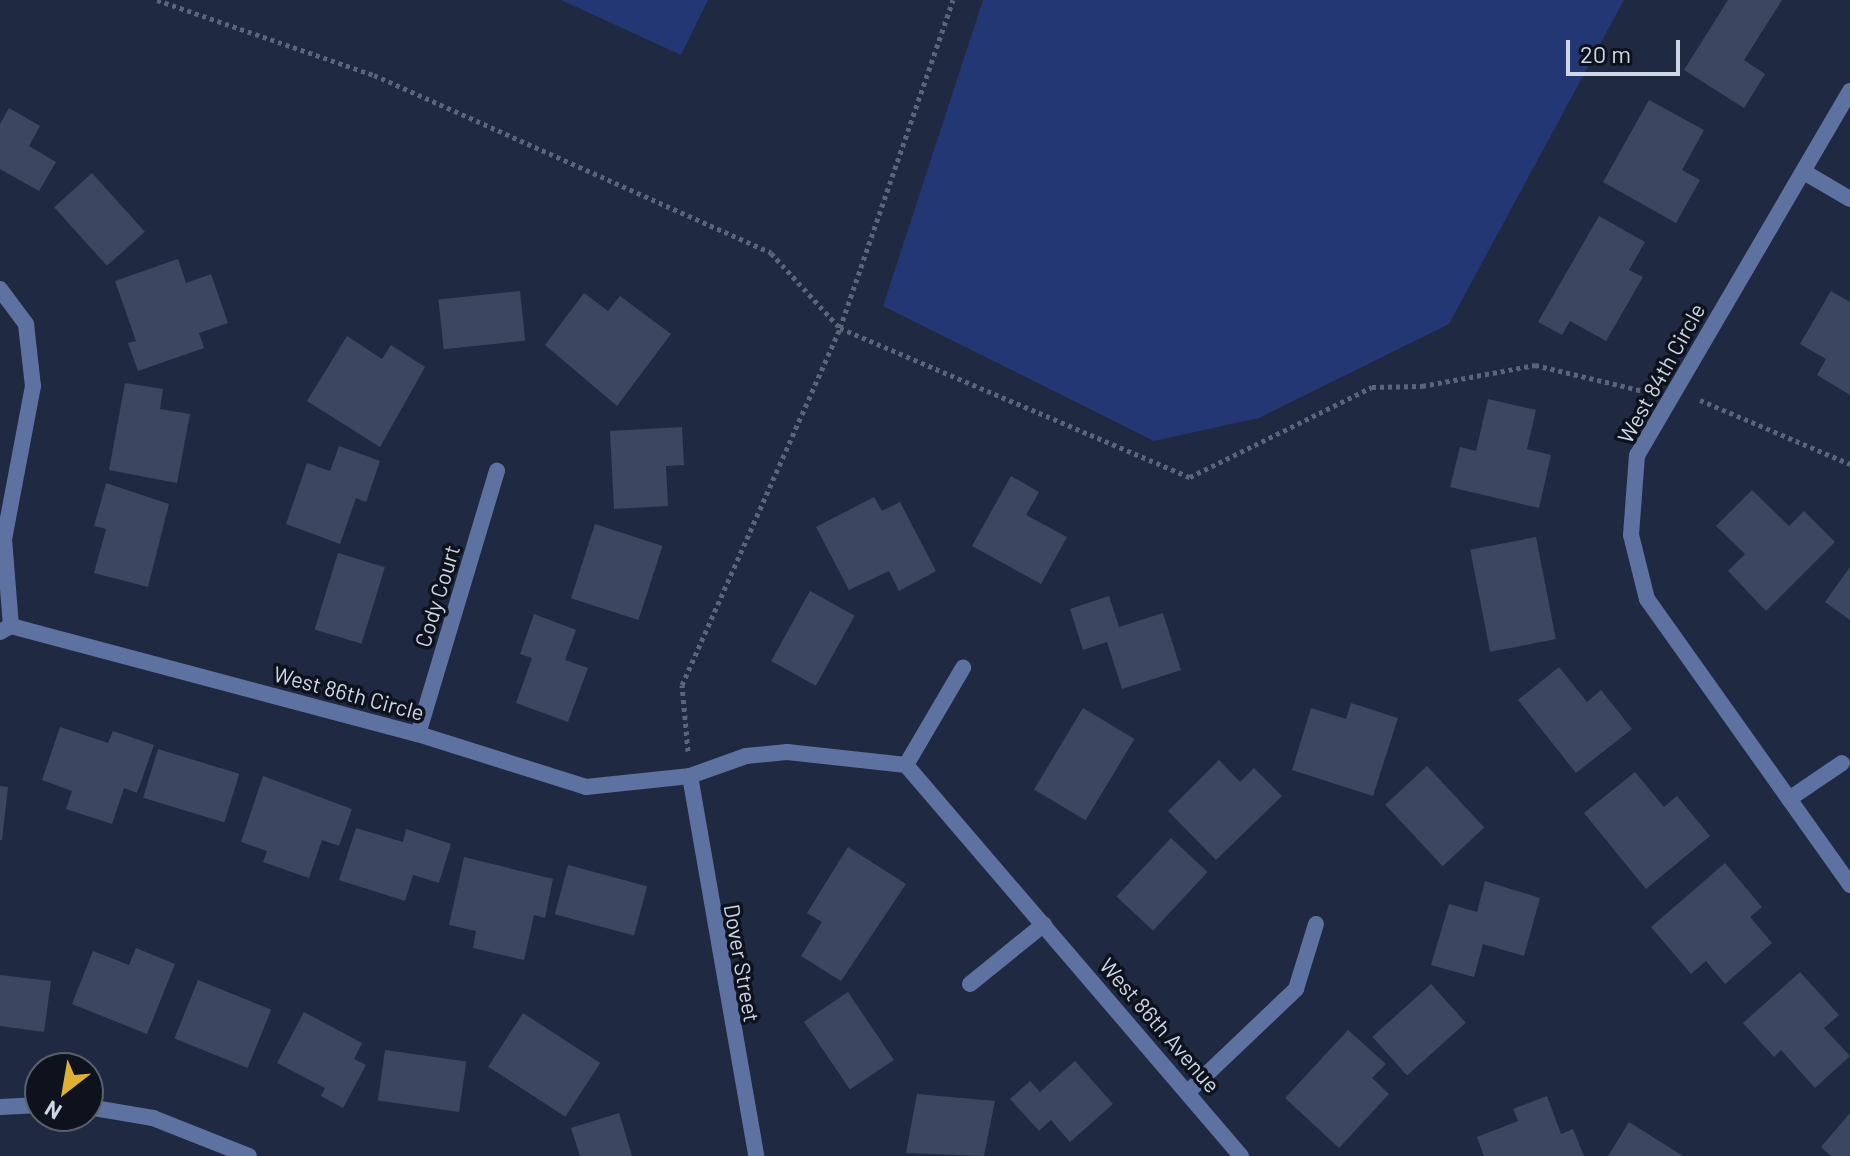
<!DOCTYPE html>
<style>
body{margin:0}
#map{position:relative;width:1850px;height:1156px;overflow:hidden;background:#1f2941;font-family:Barlow,sans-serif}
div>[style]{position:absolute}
.green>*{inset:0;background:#223773}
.building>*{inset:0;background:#3b4761;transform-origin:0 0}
.path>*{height:5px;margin-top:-2.5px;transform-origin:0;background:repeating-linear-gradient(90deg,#5b6479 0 4px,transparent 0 8px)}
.street>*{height:16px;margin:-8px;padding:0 8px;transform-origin:8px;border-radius:8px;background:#5e72a2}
span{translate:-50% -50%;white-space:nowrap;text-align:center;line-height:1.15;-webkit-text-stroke:7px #0e121d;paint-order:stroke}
.street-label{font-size:22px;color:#cfd6e6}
.north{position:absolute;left:24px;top:1052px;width:80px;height:80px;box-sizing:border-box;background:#0e121d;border:2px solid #5b606d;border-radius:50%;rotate:211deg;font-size:22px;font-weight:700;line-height:32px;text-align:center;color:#cfd6e6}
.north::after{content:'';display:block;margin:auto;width:28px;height:36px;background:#e0b034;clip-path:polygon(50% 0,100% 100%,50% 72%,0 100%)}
.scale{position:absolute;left:1566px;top:40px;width:114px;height:36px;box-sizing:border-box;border:4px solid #cfd6e6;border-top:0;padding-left:10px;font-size:24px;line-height:28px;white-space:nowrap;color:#cfd6e6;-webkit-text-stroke:6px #0e121d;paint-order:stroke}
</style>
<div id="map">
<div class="green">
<div style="clip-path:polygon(561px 0,708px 0,681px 55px)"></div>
<div style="clip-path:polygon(983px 0,1624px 0,1449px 324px,1259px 418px,1154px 441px,883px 306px)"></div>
</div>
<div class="building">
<div style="clip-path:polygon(1728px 0,1782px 0,1744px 60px,1765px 74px,1744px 108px,1684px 70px)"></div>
<div style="clip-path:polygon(1649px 100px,1704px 130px,1682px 170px,1700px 180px,1676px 223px,1603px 182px)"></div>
<div style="clip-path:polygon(9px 108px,40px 126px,29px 146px,56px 162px,39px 191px,0 169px,0 124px)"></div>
<div style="left:92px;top:173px;width:79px;height:51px;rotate:48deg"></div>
<div style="clip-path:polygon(1599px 216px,1645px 242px,1629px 270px,1643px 277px,1606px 341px,1570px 321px,1562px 335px,1538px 322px)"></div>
<div style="clip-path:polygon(178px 259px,186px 283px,211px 274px,228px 323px,199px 333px,204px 348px,138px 371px,128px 343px,136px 341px,115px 281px)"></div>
<div style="left:520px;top:291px;width:50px;height:82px;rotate:84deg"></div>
<div style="clip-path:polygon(1831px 291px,1850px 302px,1850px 395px,1817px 375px,1826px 359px,1800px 344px)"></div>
<div style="clip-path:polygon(584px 293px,608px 311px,620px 296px,671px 334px,617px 406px,545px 345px)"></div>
<div style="clip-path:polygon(347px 336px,382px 359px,391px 345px,425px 367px,380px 447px,307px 401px)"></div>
<div style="clip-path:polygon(125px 383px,163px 389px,160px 409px,190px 414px,177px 483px,109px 470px)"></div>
<div style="clip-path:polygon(1488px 399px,1536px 410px,1527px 449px,1551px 455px,1539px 508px,1450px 487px,1460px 447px,1476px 451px)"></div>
<div style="clip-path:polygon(682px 427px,684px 465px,666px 466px,668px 506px,614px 509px,610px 431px)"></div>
<div style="clip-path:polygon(339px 446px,380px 461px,366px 502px,356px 498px,340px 544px,286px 524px,307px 463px,330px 471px)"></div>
<div style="clip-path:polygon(1011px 476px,1039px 492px,1026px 515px,1067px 537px,1041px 584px,972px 546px)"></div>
<div style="clip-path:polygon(106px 483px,169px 504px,148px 587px,94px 573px,106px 529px,94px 526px)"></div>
<div style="clip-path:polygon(1752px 490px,1789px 526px,1804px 511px,1835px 542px,1766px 611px,1728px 571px,1745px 554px,1716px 526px)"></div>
<div style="clip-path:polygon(874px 497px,882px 511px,900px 502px,936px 571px,899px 591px,889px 571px,849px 590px,816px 527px)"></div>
<div style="left:595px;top:524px;width:71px;height:78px;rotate:18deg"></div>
<div style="left:1536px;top:537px;width:104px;height:67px;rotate:79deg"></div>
<div style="left:338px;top:553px;width:49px;height:80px;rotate:17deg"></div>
<div style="clip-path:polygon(1850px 567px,1850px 620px,1825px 602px)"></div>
<div style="left:810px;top:591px;width:51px;height:80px;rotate:29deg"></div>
<div style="clip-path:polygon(1109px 596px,1119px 627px,1163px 613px,1181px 670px,1122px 689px,1107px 642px,1083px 650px,1070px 609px)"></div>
<div style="clip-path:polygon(534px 614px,576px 630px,565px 660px,588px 668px,568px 722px,516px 703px,532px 658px,520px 654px)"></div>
<div style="clip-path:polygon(1559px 667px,1587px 702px,1601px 690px,1632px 729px,1576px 773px,1518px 700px)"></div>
<div style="clip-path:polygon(1351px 703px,1398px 718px,1373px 796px,1292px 770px,1311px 708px,1346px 719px)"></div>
<div style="left:1083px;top:708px;width:60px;height:95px;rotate:31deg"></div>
<div style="clip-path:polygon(60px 727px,108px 743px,113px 731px,154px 745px,137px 793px,124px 788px,112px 824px,66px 809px,72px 791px,42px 780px)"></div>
<div style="left:158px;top:749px;width:85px;height:51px;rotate:17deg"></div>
<div style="clip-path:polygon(1219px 760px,1240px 782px,1254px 768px,1282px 796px,1216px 860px,1168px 811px)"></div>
<div style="left:1427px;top:766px;width:84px;height:57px;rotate:47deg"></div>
<div style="clip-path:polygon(1635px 772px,1664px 807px,1677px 796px,1710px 836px,1646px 889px,1584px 813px)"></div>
<div style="clip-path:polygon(263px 776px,352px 809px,339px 846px,322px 840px,309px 878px,263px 862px,267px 851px,241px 842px)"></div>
<div style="clip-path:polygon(0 786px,8px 787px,2px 840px,0 840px)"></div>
<div style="clip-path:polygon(356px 828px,403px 842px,406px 829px,451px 844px,439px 883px,413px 875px,405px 901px,339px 880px)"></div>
<div style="left:1171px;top:838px;width:50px;height:80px;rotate:43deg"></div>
<div style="clip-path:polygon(848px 847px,906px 884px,841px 981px,801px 956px,822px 922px,807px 913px)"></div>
<div style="clip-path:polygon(464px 857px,553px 879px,545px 918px,534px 915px,524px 960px,473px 948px,476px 931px,449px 925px)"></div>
<div style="clip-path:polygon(1725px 863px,1762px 907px,1750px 917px,1772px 943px,1725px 984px,1706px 961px,1691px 974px,1651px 927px)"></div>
<div style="left:568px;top:865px;width:82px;height:51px;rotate:15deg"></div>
<div style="clip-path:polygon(1485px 881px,1540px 898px,1524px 956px,1483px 944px,1474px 977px,1431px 965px,1449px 904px,1477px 912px)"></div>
<div style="clip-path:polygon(136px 948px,175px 964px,147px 1034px,72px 1004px,93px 951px,129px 965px)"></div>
<div style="clip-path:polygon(1800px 972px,1839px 1015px,1824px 1028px,1850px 1056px,1815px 1088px,1781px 1050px,1774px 1057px,1743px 1023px)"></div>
<div style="clip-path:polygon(0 975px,51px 981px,44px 1032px,0 1026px)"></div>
<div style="left:198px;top:980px;width:79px;height:63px;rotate:22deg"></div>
<div style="left:1431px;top:984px;width:52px;height:79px;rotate:48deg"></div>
<div style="left:848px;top:992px;width:82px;height:53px;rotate:56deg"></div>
<div style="clip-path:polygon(304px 1012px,362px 1043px,354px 1059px,366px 1065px,343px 1108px,321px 1096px,325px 1088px,277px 1063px)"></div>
<div style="left:523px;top:1013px;width:92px;height:64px;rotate:33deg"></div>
<div style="clip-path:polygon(1348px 1030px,1386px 1064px,1372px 1078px,1389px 1094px,1339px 1148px,1285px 1098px)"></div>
<div style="left:385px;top:1050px;width:82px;height:51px;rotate:8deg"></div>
<div style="clip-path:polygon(1075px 1061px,1113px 1104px,1070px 1142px,1051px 1120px,1039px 1131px,1010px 1099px,1030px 1081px,1040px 1092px)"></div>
<div style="clip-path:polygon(917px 1094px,995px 1101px,984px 1156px,906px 1153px)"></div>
<div style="clip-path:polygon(1547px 1096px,1561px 1134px,1573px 1129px,1584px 1156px,1484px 1156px,1477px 1137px,1518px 1121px,1513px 1109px)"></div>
<div style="clip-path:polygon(619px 1113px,632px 1156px,580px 1156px,571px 1128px)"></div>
<div style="clip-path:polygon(1850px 1113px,1850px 1156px,1831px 1156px,1821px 1147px)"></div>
<div style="clip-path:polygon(1629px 1122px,1683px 1156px,1608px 1156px)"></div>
</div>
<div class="path">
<div style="left:157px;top:0;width:230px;rotate:19.1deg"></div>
<div style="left:374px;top:75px;width:435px;rotate:24.1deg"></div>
<div style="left:771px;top:253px;width:102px;rotate:47.4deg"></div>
<div style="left:840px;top:328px;width:380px;rotate:23.1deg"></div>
<div style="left:1190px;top:477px;width:203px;rotate:-26.3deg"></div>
<div style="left:1372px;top:387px;width:50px;rotate:-1.1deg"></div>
<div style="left:1422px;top:386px;width:115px;rotate:-10.5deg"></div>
<div style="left:1535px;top:365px;width:111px;rotate:13.5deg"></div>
<div style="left:1700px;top:400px;width:163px;rotate:23.1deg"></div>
<div style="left:688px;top:751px;width:66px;rotate:-95.2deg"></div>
<div style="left:682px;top:685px;width:390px;rotate:-66.1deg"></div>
<div style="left:840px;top:328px;width:347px;rotate:-71deg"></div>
</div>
<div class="street">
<div style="left:1850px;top:91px;width:422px;rotate:120.3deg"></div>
<div style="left:1637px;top:455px;width:80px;rotate:94.3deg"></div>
<div style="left:1631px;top:535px;width:66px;rotate:76deg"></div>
<div style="left:1647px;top:599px;width:351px;rotate:54.6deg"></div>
<div style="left:1804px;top:172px;width:53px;rotate:30.4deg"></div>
<div style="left:0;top:289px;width:44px;rotate:53.4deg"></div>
<div style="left:26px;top:324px;width:62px;rotate:83.6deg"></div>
<div style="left:33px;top:386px;width:156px;rotate:100.7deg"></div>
<div style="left:4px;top:539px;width:87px;rotate:85.4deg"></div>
<div style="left:0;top:632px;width:13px;rotate:-29deg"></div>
<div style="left:11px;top:626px;width:421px;rotate:14.9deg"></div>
<div style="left:418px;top:734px;width:176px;rotate:17.5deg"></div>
<div style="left:586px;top:787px;width:105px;rotate:-6deg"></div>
<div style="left:690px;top:776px;width:59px;rotate:-19.7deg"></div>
<div style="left:746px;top:756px;width:41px;rotate:-5.6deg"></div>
<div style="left:787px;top:752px;width:120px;rotate:6.2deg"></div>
<div style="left:906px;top:765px;width:515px;rotate:49.41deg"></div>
<div style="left:418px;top:734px;width:275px;rotate:-73.3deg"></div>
<div style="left:906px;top:765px;width:113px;rotate:-59.6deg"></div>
<div style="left:690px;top:776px;width:386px;rotate:80.1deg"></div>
<div style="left:1789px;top:799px;width:64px;rotate:-34.2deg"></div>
<div style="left:970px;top:984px;width:95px;rotate:-39deg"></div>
<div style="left:1189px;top:1091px;width:148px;rotate:-43.6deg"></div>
<div style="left:1296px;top:989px;width:68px;rotate:-72.9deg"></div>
<div style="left:0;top:1107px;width:40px;rotate:-2.9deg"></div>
<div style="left:88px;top:1107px;width:66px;rotate:9.6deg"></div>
<div style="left:153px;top:1118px;width:103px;rotate:21.6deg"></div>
</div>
<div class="street-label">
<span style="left:1661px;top:373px;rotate:-61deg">West 84th Circle</span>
<span style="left:437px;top:596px;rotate:-73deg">Cody Court</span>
<span style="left:349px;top:693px;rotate:15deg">West 86th Circle</span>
<span style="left:742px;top:963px;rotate:80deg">Dover Street</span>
<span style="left:1160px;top:1025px;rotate:49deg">West 86th Avenue</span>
</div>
<div class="north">N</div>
<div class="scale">20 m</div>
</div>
